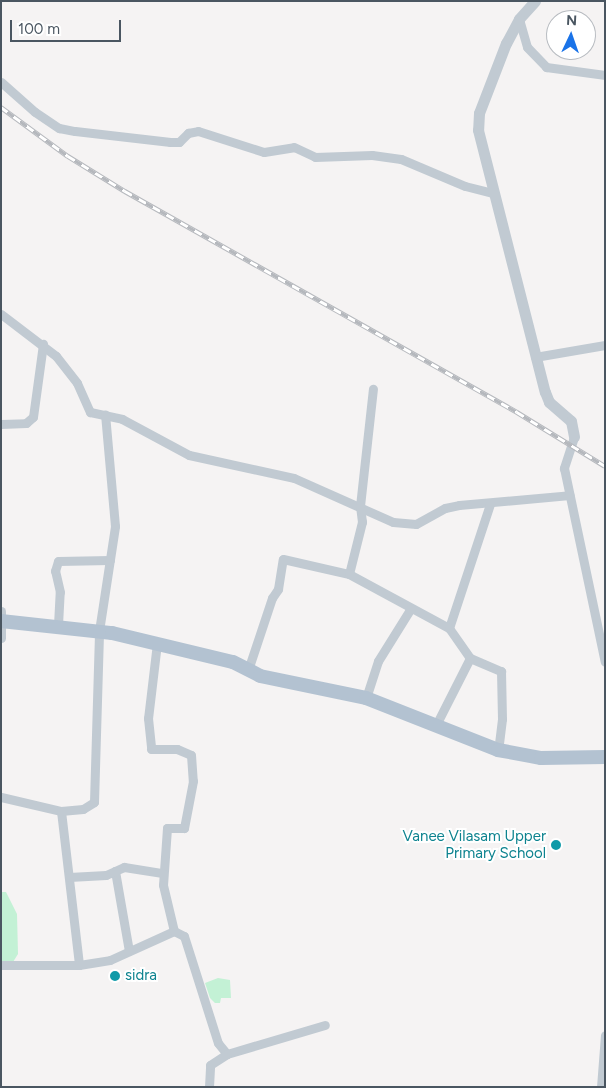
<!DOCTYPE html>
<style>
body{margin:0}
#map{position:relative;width:606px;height:1088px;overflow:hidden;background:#f5f3f3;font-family:Figtree,sans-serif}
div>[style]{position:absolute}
.green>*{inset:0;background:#c3f1d5}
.minor>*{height:9px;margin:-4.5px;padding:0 4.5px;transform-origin:4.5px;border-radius:4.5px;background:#c1cad2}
.tertiary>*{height:11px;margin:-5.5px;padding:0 5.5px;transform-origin:5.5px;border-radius:5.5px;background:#c1cad2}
.primary>*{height:14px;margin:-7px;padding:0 7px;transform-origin:7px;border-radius:7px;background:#b3c2d1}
.rail>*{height:4.5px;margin-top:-2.25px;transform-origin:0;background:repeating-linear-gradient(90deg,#fff 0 8px,#b5b8bd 0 16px);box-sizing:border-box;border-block:1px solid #b5b8bd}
.dots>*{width:14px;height:14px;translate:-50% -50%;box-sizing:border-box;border:2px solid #fff;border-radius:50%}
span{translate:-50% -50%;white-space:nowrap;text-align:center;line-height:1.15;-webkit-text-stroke:4px #fff;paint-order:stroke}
.culture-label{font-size:15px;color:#0d838f}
.right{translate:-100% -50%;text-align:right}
.left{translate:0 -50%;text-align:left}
.frame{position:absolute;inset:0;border:2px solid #4a5661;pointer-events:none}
.north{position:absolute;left:546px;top:10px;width:50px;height:50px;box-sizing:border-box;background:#fff;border:1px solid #b7bbc0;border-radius:50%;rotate:3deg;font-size:14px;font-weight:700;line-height:20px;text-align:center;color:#4a5661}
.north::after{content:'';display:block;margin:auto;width:18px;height:22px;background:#1a73e8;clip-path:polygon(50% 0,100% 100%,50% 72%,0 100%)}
.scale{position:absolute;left:10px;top:20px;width:111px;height:22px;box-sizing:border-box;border:2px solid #4a5661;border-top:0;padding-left:6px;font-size:15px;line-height:18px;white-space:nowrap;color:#4a5661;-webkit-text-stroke:4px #fff;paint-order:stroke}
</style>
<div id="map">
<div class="green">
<div style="clip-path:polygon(1px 892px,6px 892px,17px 914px,18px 954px,13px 962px,1px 961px)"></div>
<div style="clip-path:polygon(218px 978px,230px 980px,231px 998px,221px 998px,220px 1003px,215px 1003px,210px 998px,205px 983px)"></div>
</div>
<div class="minor">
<div style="left:519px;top:19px;width:29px;rotate:74deg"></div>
<div style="left:527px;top:47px;width:28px;rotate:46deg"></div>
<div style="left:546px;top:67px;width:60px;rotate:7.7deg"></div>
<div style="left:1px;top:82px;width:45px;rotate:41.4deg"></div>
<div style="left:35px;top:112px;width:29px;rotate:34deg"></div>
<div style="left:59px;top:128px;width:16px;rotate:11deg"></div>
<div style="left:75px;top:131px;width:96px;rotate:6.6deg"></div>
<div style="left:170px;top:142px;width:9px"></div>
<div style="left:179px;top:142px;width:13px;rotate:-45deg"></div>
<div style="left:188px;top:133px;width:10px;rotate:-11deg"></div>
<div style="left:198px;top:131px;width:69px;rotate:17.7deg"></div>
<div style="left:264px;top:152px;width:30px;rotate:-9deg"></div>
<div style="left:294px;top:147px;width:23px;rotate:25deg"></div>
<div style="left:315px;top:157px;width:57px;rotate:-2deg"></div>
<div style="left:372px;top:155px;width:29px;rotate:8deg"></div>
<div style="left:401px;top:159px;width:69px;rotate:22.9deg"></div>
<div style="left:465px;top:186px;width:29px;rotate:14deg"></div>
<div style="left:1px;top:314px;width:69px;rotate:37.4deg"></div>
<div style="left:56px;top:356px;width:34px;rotate:52deg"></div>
<div style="left:77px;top:383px;width:32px;rotate:66deg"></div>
<div style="left:90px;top:412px;width:33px;rotate:12deg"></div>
<div style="left:122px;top:419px;width:76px;rotate:28.2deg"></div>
<div style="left:189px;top:455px;width:107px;rotate:12.4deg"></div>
<div style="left:294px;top:478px;width:108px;rotate:24deg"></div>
<div style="left:393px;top:522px;width:23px;rotate:5deg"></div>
<div style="left:416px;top:524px;width:33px;rotate:-29deg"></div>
<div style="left:445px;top:508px;width:14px;rotate:-12deg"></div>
<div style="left:459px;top:505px;width:111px;rotate:-5.1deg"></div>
<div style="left:535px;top:357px;width:71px;rotate:-9.7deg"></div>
<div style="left:1px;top:424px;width:25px;rotate:-2deg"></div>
<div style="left:26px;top:423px;width:9px;rotate:-41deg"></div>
<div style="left:33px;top:417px;width:74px;rotate:-82.2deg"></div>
<div style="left:574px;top:437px;width:33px;rotate:108deg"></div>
<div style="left:564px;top:468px;width:198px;rotate:78.1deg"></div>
<div style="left:349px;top:574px;width:54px;rotate:-76deg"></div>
<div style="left:362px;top:522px;width:16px;rotate:-97deg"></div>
<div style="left:360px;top:506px;width:118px;rotate:-83.7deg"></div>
<div style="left:1px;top:611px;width:27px;rotate:90deg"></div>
<div style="left:58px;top:625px;width:33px;rotate:-87deg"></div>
<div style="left:60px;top:592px;width:22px;rotate:-103deg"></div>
<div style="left:55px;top:571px;width:10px;rotate:-73deg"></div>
<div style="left:58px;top:561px;width:52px;rotate:-1.1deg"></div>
<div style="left:449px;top:628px;width:131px;rotate:-71.7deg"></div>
<div style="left:157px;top:643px;width:76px;rotate:96.8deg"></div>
<div style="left:148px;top:718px;width:31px;rotate:84deg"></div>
<div style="left:151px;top:749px;width:26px"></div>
<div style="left:177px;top:749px;width:15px;rotate:23deg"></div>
<div style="left:191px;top:755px;width:26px;rotate:86deg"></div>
<div style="left:193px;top:781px;width:48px;rotate:100.8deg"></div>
<div style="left:184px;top:828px;width:17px;rotate:180deg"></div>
<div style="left:167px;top:828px;width:57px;rotate:94deg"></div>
<div style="left:163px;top:885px;width:47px;rotate:76.6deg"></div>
<div style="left:248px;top:670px;width:76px;rotate:-71.6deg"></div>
<div style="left:272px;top:598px;width:11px;rotate:-56deg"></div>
<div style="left:278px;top:589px;width:30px;rotate:-81deg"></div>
<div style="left:283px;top:559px;width:68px;rotate:12.8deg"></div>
<div style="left:349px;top:574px;width:114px;rotate:28.4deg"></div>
<div style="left:449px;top:628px;width:37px;rotate:55deg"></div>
<div style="left:470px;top:658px;width:34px;rotate:23deg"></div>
<div style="left:501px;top:671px;width:48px;rotate:88.8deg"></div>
<div style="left:502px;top:719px;width:31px;rotate:97deg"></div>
<div style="left:366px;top:698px;width:39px;rotate:-72deg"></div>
<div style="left:378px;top:661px;width:62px;rotate:-58.1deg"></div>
<div style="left:436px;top:725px;width:75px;rotate:-63.1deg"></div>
<div style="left:1px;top:797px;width:62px;rotate:13.1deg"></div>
<div style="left:61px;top:811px;width:155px;rotate:83.3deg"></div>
<div style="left:61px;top:811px;width:22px;rotate:-5deg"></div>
<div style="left:83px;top:809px;width:13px;rotate:-32deg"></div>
<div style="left:94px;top:802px;width:171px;rotate:-88.3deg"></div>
<div style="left:99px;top:631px;width:106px;rotate:-81.3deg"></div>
<div style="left:115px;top:526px;width:112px;rotate:-95.1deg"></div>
<div style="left:115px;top:871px;width:81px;rotate:80.1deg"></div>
<div style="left:69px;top:877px;width:37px;rotate:-3deg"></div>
<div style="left:106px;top:875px;width:20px;rotate:-24deg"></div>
<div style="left:124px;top:867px;width:39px;rotate:9deg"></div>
<div style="left:1px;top:965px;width:78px"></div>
<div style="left:79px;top:965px;width:31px;rotate:-9deg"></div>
<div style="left:110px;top:960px;width:70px;rotate:-24.4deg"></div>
<div style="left:174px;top:931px;width:11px;rotate:27deg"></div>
<div style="left:184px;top:936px;width:112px;rotate:72.4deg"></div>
<div style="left:218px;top:1043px;width:14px;rotate:51deg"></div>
<div style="left:227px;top:1054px;width:102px;rotate:-16.5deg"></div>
<div style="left:209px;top:1087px;width:22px;rotate:-87deg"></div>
<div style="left:210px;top:1065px;width:20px;rotate:-33deg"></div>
<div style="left:601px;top:1087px;width:52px;rotate:-85.6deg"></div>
</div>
<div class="tertiary">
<div style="left:535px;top:1px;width:24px;rotate:132deg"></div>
<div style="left:519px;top:19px;width:27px;rotate:118deg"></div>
<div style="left:506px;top:43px;width:75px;rotate:111.1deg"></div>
<div style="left:479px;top:113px;width:17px;rotate:93deg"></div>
<div style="left:478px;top:130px;width:270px;rotate:75.7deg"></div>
<div style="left:545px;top:392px;width:11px;rotate:68deg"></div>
<div style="left:549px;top:402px;width:29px;rotate:41deg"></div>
<div style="left:571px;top:421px;width:16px;rotate:79deg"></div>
</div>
<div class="primary">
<div style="left:1px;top:621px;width:112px;rotate:6.2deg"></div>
<div style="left:112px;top:633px;width:124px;rotate:13.5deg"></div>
<div style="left:233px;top:662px;width:30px;rotate:27deg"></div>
<div style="left:260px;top:676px;width:108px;rotate:11.7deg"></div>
<div style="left:366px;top:698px;width:142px;rotate:21.5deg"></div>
<div style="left:498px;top:750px;width:44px;rotate:10.5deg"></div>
<div style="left:541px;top:758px;width:64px;rotate:-0.9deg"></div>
</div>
<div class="rail">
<div style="left:1px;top:107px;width:83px;rotate:36.2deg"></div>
<div style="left:68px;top:156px;width:67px;rotate:31.6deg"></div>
<div style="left:125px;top:191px;width:450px;rotate:29.4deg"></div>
<div style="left:517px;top:412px;width:103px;rotate:31.5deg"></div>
</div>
<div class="dots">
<div style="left:556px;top:845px;background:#0f9aa8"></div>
<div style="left:115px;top:976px;background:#0f9aa8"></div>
</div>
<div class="culture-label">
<span class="right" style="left:546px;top:845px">Vanee Vilasam Upper<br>Primary School</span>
<span class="left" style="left:125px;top:976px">sidra</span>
</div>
<div class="frame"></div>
<div class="north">N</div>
<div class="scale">100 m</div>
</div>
